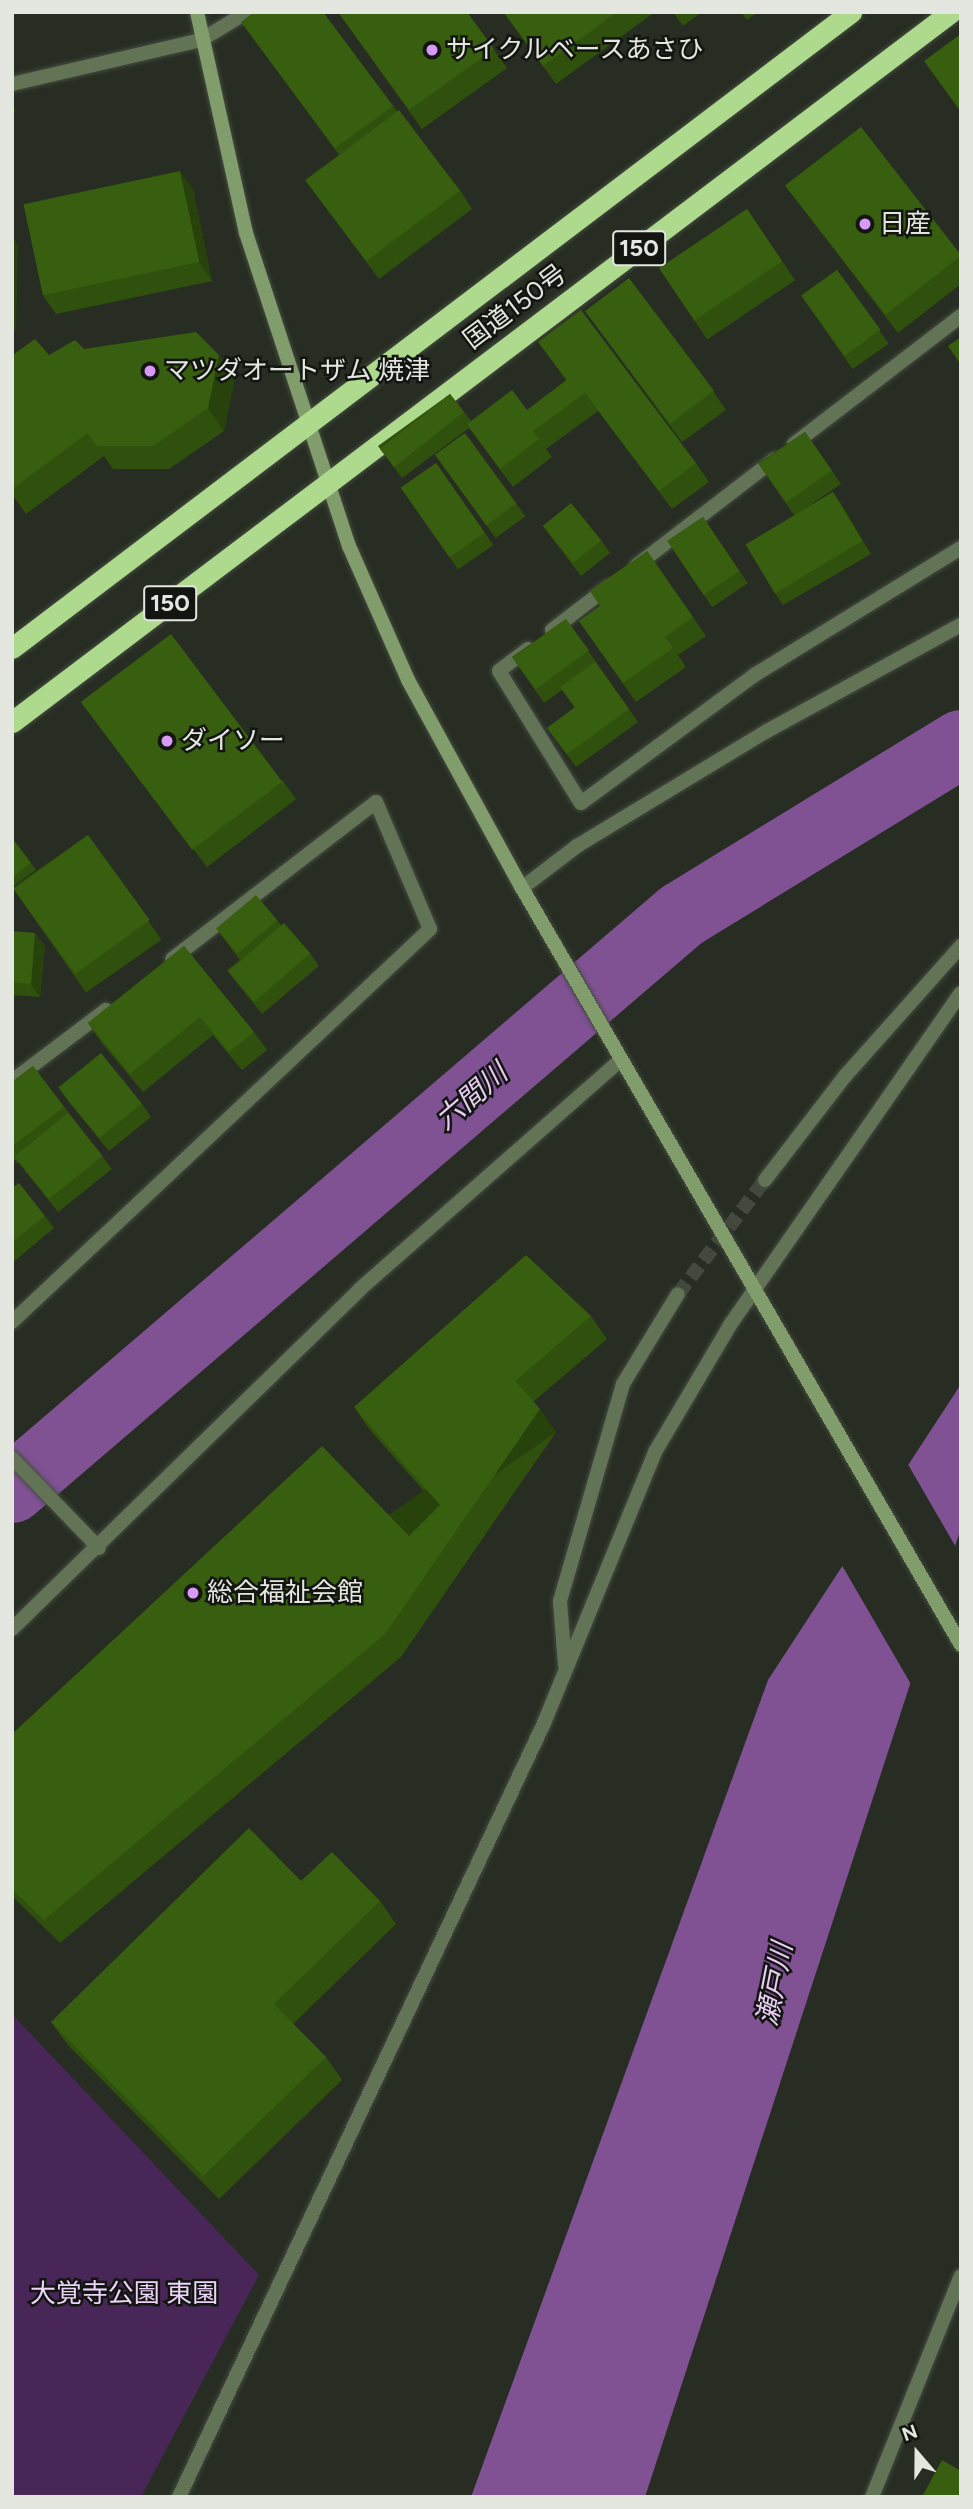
<!DOCTYPE html>
<meta charset="utf-8">
<style>
body{margin:0}
#map{position:relative;width:973px;height:2509px;overflow:hidden;background:#272d22;font-family:Figtree,"Noto Sans JP",sans-serif}
div>[style]{position:absolute}
.green>*{inset:0;background:#482657}
.water>*{inset:0;background:#805294}
.pier>*{inset:0;background:#272d22}
.river>*{height:68px;margin:-34px;padding:0 34px;transform-origin:34px;border-radius:34px;background:#805294}
.street-tunnel>*{height:14px;margin-top:-7px;transform-origin:0;background:repeating-linear-gradient(90deg,#43493e 0 14px,transparent 0 21px)}
.roads{filter:drop-shadow(0 0 2px #454b40) drop-shadow(0 0 2px #454b40)}
.street>*{height:14px;margin:-7px;padding:0 7px;transform-origin:7px;border-radius:7px;background:#627455}
.secondary>*{height:14px;margin:-7px;padding:0 7px;transform-origin:7px;border-radius:7px;background:#819d6c}
.highway>*{height:21px;margin:-10.5px;padding:0 10.5px;transform-origin:10.5px;border-radius:10.5px;background:#adda8c}
.wall>*{inset:0;background:#30510d;transform-origin:0 0}
.shaded-wall>*{inset:0;background:#27420a;transform-origin:0 0}
.building>*{inset:0;background:#385e0f;transform-origin:0 0}
.dots>*{width:19px;height:19px;translate:-50% -50%;box-sizing:border-box;border:4px solid #121510;border-radius:50%}
span{translate:-50% -50%;white-space:nowrap;text-align:center;line-height:1.15;-webkit-text-stroke:5px #121510;paint-order:stroke}
.shield-label span{padding:2px 5px;background:#121510;border:2px solid;border-radius:5px;-webkit-text-stroke-width:0}
.shield-label{font-size:24px;color:#e3e7e0;font-weight:700}
.poi-label{font-size:26px;color:#e3e7e0}
.left{translate:0 -50%;text-align:left}
.street-label{font-size:26px;color:#e3e7e0}
.park-label{font-size:26px;color:#ebd2f8}
.water-label{font-size:28px;color:#e7cdf3;font-style:italic}
.frame{position:absolute;inset:0;border:14px solid #e3e7e0;pointer-events:none}
.north{position:absolute;left:882px;top:2418px;width:70px;height:70px;-webkit-text-stroke:5px #121510;paint-order:stroke;rotate:340deg;font-size:19px;font-weight:700;line-height:28px;text-align:center;color:#e3e7e0}
.north::after{content:'';display:block;margin:auto;width:24px;height:32px;background:#e3e7e0;clip-path:polygon(50% 0,100% 100%,50% 72%,0 100%)}
</style>
<div id="map">
<div class="green">
<div style="clip-path:polygon(12px 2014px,259px 2275px,141px 2497px,12px 2497px)"></div>
</div>
<div class="water">
<div style="clip-path:polygon(961px 1384px,961px 1528px,645px 2497px,471px 2497px,768px 1680px)"></div>
</div>
<div class="pier">
<div style="clip-path:polygon(906px 1461px,957px 1549px,912px 1686px,840px 1562px)"></div>
</div>
<div class="river">
<div style="left:12px;top:1489px;width:882px;rotate:-40.59deg"></div>
<div style="left:682px;top:915px;width:327px;rotate:-31.5deg"></div>
</div>
<div class="street-tunnel">
<div style="left:678px;top:1294px;width:143px;rotate:-52.7deg"></div>
</div>
<div class="roads">
<div class="street">
<div style="left:12px;top:84px;width:194px;rotate:-13.1deg"></div>
<div style="left:201px;top:40px;width:54px;rotate:-31.3deg"></div>
<div style="left:794px;top:444px;width:210px;rotate:-37.5deg"></div>
<div style="left:636px;top:566px;width:175px;rotate:-37.6deg"></div>
<div style="left:552px;top:630px;width:71px;rotate:-37.5deg"></div>
<div style="left:528px;top:649px;width:36px;rotate:143deg"></div>
<div style="left:499px;top:671px;width:155px;rotate:58.2deg"></div>
<div style="left:581px;top:803px;width:217px;rotate:-36.4deg"></div>
<div style="left:756px;top:674px;width:241px;rotate:-31.6deg"></div>
<div style="left:522px;top:888px;width:69px;rotate:-37.4deg"></div>
<div style="left:577px;top:846px;width:222px;rotate:-31.2deg"></div>
<div style="left:767px;top:731px;width:221px;rotate:-28.7deg"></div>
<div style="left:12px;top:1081px;width:118px;rotate:-37.1deg"></div>
<div style="left:765px;top:1180px;width:133px;rotate:-52.4deg"></div>
<div style="left:846px;top:1075px;width:173px;rotate:-48.3deg"></div>
<div style="left:12px;top:1322px;width:574px;rotate:-43.23deg"></div>
<div style="left:430px;top:929px;width:138px;rotate:-113deg"></div>
<div style="left:376px;top:802px;width:257px;rotate:142.4deg"></div>
<div style="left:12px;top:1458px;width:125px;rotate:46deg"></div>
<div style="left:12px;top:1629px;width:487px;rotate:-44.3deg"></div>
<div style="left:360px;top:1289px;width:347px;rotate:-41.3deg"></div>
<div style="left:565px;top:1665px;width:64px;rotate:-94.5deg"></div>
<div style="left:560px;top:1601px;width:226px;rotate:-73.8deg"></div>
<div style="left:623px;top:1384px;width:105px;rotate:-58.6deg"></div>
<div style="left:179px;top:2497px;width:856px;rotate:-64.75deg"></div>
<div style="left:544px;top:1723px;width:293px;rotate:-67.7deg"></div>
<div style="left:655px;top:1452px;width:147px;rotate:-59.4deg"></div>
<div style="left:730px;top:1325px;width:404px;rotate:-55.2deg"></div>
<div style="left:872px;top:2497px;width:238px;rotate:-68.1deg"></div>
</div>
<div class="secondary">
<div style="left:197px;top:12px;width:226px;rotate:77.5deg"></div>
<div style="left:246px;top:233px;width:330px;rotate:71.8deg"></div>
<div style="left:349px;top:546px;width:146px;rotate:66.2deg"></div>
<div style="left:408px;top:680px;width:237px;rotate:61.3deg"></div>
<div style="left:522px;top:888px;width:875px;rotate:59.89deg"></div>
</div>
<div class="highway">
<div style="left:12px;top:648px;width:1053px;rotate:-37.16deg"></div>
<div style="left:12px;top:722px;width:1177px;rotate:-37.09deg"></div>
</div>
</div>
<div class="wall">
<div style="clip-path:polygon(323px 12px,397px 111px,460px 190px,472px 209px,379px 279px,305px 180px,339px 155px,241px 22px)"></div>
<div style="clip-path:polygon(338px 12px,467px 12px,507px 68px,422px 129px)"></div>
<div style="clip-path:polygon(503px 12px,655px 12px,556px 84px)"></div>
<div style="clip-path:polygon(673px 12px,702px 12px,683px 26px)"></div>
<div style="clip-path:polygon(741px 12px,758px 12px,747px 20px)"></div>
<div style="clip-path:polygon(861px 127px,961px 257px,961px 284px,898px 333px,785px 185px)"></div>
<div style="clip-path:polygon(193px 189px,212px 281px,56px 314px,43px 296px)"></div>
<div style="left:747px;top:209px;width:86px;height:106px;rotate:56deg"></div>
<div style="left:837px;top:270px;width:90px;height:44px;rotate:55deg"></div>
<div style="clip-path:polygon(585px 311px,713px 391px,726px 410px,682px 442px)"></div>
<div style="clip-path:polygon(538px 342px,696px 463px,709px 482px,672px 509px,598px 411px,546px 449px,552px 457px,513px 487px,469px 428px,402px 478px,378px 446px,450px 394px,471px 421px,527px 410px,566px 380px)"></div>
<div style="clip-path:polygon(84px 349px,235px 378px,224px 431px,169px 469px,113px 469px,104px 456px,26px 514px,12px 494px,12px 352px,14px 354px,49px 355px)"></div>
<div style="clip-path:polygon(805px 432px,841px 484px,807px 507px,833px 492px,842px 505px,871px 554px,783px 605px,774px 592px,794px 515px,758px 463px)"></div>
<div style="left:465px;top:433px;width:103px;height:37px;rotate:54deg"></div>
<div style="left:436px;top:463px;width:100px;height:43px;rotate:55deg"></div>
<div style="left:703px;top:517px;width:80px;height:43px;rotate:56deg"></div>
<div style="clip-path:polygon(542px 525px,601px 540px,610px 553px,581px 576px)"></div>
<div style="clip-path:polygon(647px 551px,706px 636px,678px 655px,686px 667px,636px 702px,579px 621px,600px 606px)"></div>
<div style="clip-path:polygon(566px 619px,638px 722px,576px 767px,547px 728px,575px 708px,562px 690px,544px 703px,512px 657px)"></div>
<div style="clip-path:polygon(81px 702px,283px 781px,296px 799px,207px 867px)"></div>
<div style="left:88px;top:835px;width:128px;height:92px;rotate:55deg"></div>
<div style="clip-path:polygon(12px 838px,36px 870px,12px 887px)"></div>
<div style="clip-path:polygon(277px 920px,281px 925px,310px 953px,319px 966px,262px 1014px,237px 983px,227px 970px,240px 960px,216px 928px)"></div>
<div style="clip-path:polygon(12px 931px,45px 946px,40px 997px,12px 995px)"></div>
<div style="clip-path:polygon(184px 946px,254px 1032px,267px 1050px,242px 1070px,213px 1035px,143px 1092px,101px 1042px,88px 1023px)"></div>
<div style="clip-path:polygon(33px 1066px,112px 1169px,58px 1212px,18px 1162px,17px 1163px,12px 1157px,12px 1082px)"></div>
<div style="clip-path:polygon(59px 1088px,142px 1104px,151px 1117px,109px 1151px,68px 1101px)"></div>
<div style="clip-path:polygon(12px 1188px,45px 1216px,54px 1228px,12px 1263px)"></div>
<div style="clip-path:polygon(591px 1316px,607px 1339px,533px 1402px,556px 1432px,401px 1657px,60px 1943px,12px 1896px,12px 1734px,409px 1536px,438px 1507px,370px 1430px,354px 1407px)"></div>
<div style="clip-path:polygon(301px 1881px,380px 1901px,396px 1924px,293px 2024px,326px 2057px,342px 2080px,219px 2199px,67px 2044px,51px 2022px)"></div>
</div>
<div class="shaded-wall">
<div style="left:12px;top:105px;width:7px;height:101px;rotate:56deg"></div>
<div style="clip-path:polygon(180px 171px,193px 189px,212px 281px,199px 262px)"></div>
<div style="clip-path:polygon(12px 237px,18px 245px,16px 331px,12px 326px)"></div>
<div style="clip-path:polygon(219px 355px,235px 378px,224px 431px,208px 408px)"></div>
<div style="clip-path:polygon(833px 492px,842px 505px,871px 554px,862px 541px)"></div>
<div style="clip-path:polygon(35px 933px,45px 946px,40px 997px,31px 984px)"></div>
<div style="left:540px;top:1409px;width:28px;height:273px;rotate:55deg"></div>
</div>
<div class="building">
<div style="clip-path:polygon(254px 12px,323px 12px,393px 106px,335px 148px,241px 22px)"></div>
<div style="clip-path:polygon(338px 12px,467px 12px,494px 49px,409px 110px)"></div>
<div style="clip-path:polygon(504px 12px,617px 12px,543px 66px)"></div>
<div style="clip-path:polygon(961px 34px,961px 112px,924px 61px)"></div>
<div style="left:399px;top:110px;width:101px;height:117px;rotate:53deg"></div>
<div style="left:861px;top:127px;width:163px;height:96px;rotate:52deg"></div>
<div style="left:180px;top:171px;width:93px;height:160px;rotate:78deg"></div>
<div style="left:747px;top:209px;width:63px;height:106px;rotate:56deg"></div>
<div style="left:837px;top:270px;width:74px;height:44px;rotate:54deg"></div>
<div style="left:629px;top:278px;width:141px;height:55px;rotate:53deg"></div>
<div style="clip-path:polygon(581px 310px,696px 463px,659px 491px,585px 393px,533px 431px,539px 439px,500px 469px,467px 424px,512px 390px,527px 410px,567px 380px,538px 342px)"></div>
<div style="clip-path:polygon(196px 332px,219px 355px,208px 408px,153px 446px,97px 446px,88px 433px,12px 489px,12px 352px,14px 354px,35px 339px,49px 355px,75px 340px,84px 349px)"></div>
<div style="clip-path:polygon(961px 337px,961px 365px,948px 346px)"></div>
<div style="left:450px;top:394px;width:23px;height:89px;rotate:52deg"></div>
<div style="left:805px;top:432px;width:47px;height:56px;rotate:55deg"></div>
<div style="left:465px;top:433px;width:87px;height:37px;rotate:54deg"></div>
<div style="left:436px;top:463px;width:85px;height:43px;rotate:55deg"></div>
<div style="left:833px;top:492px;width:57px;height:102px;rotate:59deg"></div>
<div style="left:571px;top:503px;width:48px;height:36px;rotate:51deg"></div>
<div style="left:703px;top:517px;width:65px;height:43px;rotate:56deg"></div>
<div style="clip-path:polygon(647px 551px,693px 617px,665px 637px,673px 648px,623px 683px,579px 621px,600px 606px,590px 591px)"></div>
<div style="left:566px;top:619px;width:39px;height:66px;rotate:54deg"></div>
<div style="left:171px;top:634px;width:185px;height:113px;rotate:53deg"></div>
<div style="clip-path:polygon(595px 662px,629px 709px,567px 754px,547px 728px,575px 707px,560px 687px)"></div>
<div style="left:88px;top:835px;width:105px;height:92px;rotate:54deg"></div>
<div style="clip-path:polygon(12px 838px,31px 863px,12px 877px)"></div>
<div style="left:256px;top:895px;width:33px;height:52px;rotate:50deg"></div>
<div style="left:284px;top:923px;width:40px;height:74px;rotate:49deg"></div>
<div style="clip-path:polygon(12px 931px,35px 933px,31px 984px,12px 982px)"></div>
<div style="clip-path:polygon(184px 946px,254px 1032px,229px 1052px,200px 1017px,130px 1074px,88px 1023px)"></div>
<div style="left:101px;top:1053px;width:65px;height:55px;rotate:51deg"></div>
<div style="clip-path:polygon(33px 1066px,64px 1107px,12px 1146px,12px 1082px)"></div>
<div style="left:68px;top:1113px;width:55px;height:69px;rotate:51deg"></div>
<div style="clip-path:polygon(19px 1183px,45px 1216px,12px 1242px,12px 1188px)"></div>
<div style="clip-path:polygon(526px 1255px,591px 1316px,515px 1381px,540px 1409px,385px 1634px,44px 1920px,12px 1889px,12px 1734px,322px 1446px,409px 1536px,440px 1505px,354px 1407px)"></div>
<div style="clip-path:polygon(249px 1828px,301px 1881px,332px 1852px,380px 1901px,274px 2004px,326px 2057px,203px 2176px,51px 2022px)"></div>
<div style="clip-path:polygon(942px 2460px,961px 2471px,961px 2497px,922px 2497px)"></div>
</div>
<div class="dots">
<div style="left:432px;top:50px;background:#d99af7"></div>
<div style="left:865px;top:224px;background:#d99af7"></div>
<div style="left:150px;top:371px;background:#d99af7"></div>
<div style="left:167px;top:741px;background:#d99af7"></div>
<div style="left:193px;top:1593px;background:#d99af7"></div>
</div>
<div class="shield-label">
<span style="left:639px;top:248px">150</span>
<span style="left:170px;top:603px">150</span>
</div>
<div class="poi-label">
<span class="left" style="left:446px;top:50px">サイクルベースあさひ</span>
<span class="left" style="left:879px;top:224px">日産</span>
<span class="left" style="left:164px;top:371px">マツダオートザム 焼津</span>
<span class="left" style="left:181px;top:741px">ダイソー</span>
<span class="left" style="left:207px;top:1593px">総合福祉会館</span>
</div>
<div class="street-label">
<span style="left:515px;top:307px;rotate:-37deg">国道150号</span>
</div>
<div class="park-label">
<span style="left:124px;top:2294px">大覚寺公園 東園</span>
</div>
<div class="water-label">
<span style="left:471px;top:1096px;rotate:-41deg">六間川</span>
<span style="left:774px;top:1984px;rotate:-79deg">瀬戸川</span>
</div>
<div class="frame"></div>
<div class="north">N</div>
</div>
